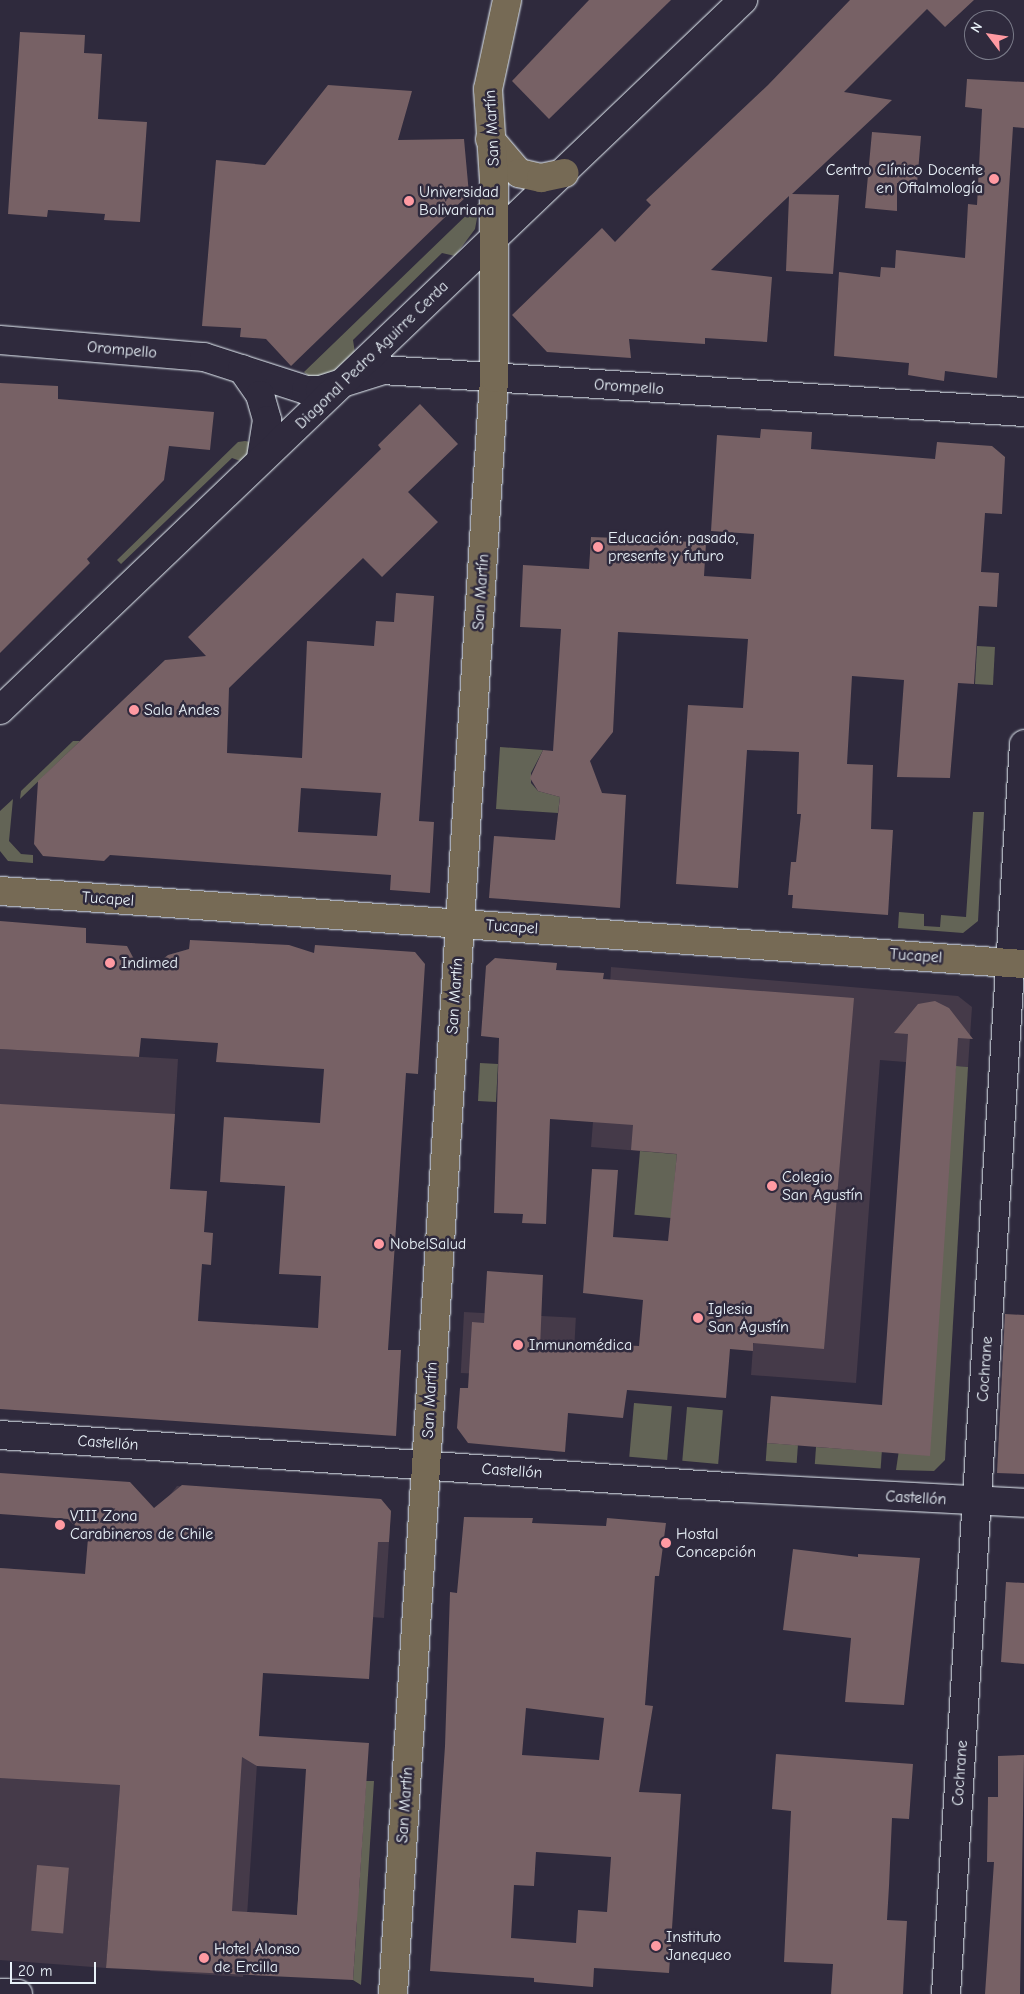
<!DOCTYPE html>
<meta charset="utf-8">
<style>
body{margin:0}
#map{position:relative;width:1024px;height:1994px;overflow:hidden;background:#2f2a3d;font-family:"Comic Neue",sans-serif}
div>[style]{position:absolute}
.built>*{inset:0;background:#453a49;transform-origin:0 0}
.green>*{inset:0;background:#636456;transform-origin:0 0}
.building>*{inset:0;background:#776165;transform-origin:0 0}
.roads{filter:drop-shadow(0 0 1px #e8f1f8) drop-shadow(0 0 1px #e8f1f8)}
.minor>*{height:28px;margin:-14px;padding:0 14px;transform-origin:14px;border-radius:14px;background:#2f2a3d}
.major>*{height:28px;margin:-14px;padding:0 14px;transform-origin:14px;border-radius:14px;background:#766a55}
.dots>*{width:14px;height:14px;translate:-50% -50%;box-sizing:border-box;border:2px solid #2f2a3d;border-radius:50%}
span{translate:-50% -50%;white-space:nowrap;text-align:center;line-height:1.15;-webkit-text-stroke:5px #2f2a3d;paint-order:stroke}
.street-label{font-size:16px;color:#e8f1f8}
.poi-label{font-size:16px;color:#e8f1f8}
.right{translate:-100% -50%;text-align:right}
.left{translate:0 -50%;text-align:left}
.north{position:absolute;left:964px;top:10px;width:50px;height:50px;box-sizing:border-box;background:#2f2a3d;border:1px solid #797a88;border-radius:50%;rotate:301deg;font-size:14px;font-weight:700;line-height:20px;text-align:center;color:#e8f1f8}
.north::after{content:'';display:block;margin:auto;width:18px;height:22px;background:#ff9aa2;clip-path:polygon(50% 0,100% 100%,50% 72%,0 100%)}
.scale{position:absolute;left:10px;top:1962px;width:86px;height:22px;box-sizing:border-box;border:2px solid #e8f1f8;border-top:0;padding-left:6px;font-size:15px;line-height:18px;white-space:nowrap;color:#e8f1f8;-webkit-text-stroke:4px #2f2a3d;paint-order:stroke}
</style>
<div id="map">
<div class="built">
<div style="clip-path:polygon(611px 967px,958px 996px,972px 1007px,968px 1067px,880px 1060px,856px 1383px,751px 1375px,757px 1288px,671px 1218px,676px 1154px,591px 1147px,598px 1058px,606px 1059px)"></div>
<div style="clip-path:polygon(0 1049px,178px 1059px,171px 1178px,122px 1176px,0 1409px)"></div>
<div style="left:464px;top:1312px;width:112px;height:61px;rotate:3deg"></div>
<div style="clip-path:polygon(177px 1486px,381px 1499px,391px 1511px,384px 1618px,222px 1606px,217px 1684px,262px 1688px,243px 1977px,150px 1971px,156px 1897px,120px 1786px,106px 1968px,0 1960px,0 1568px,163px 1579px,170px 1495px)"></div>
</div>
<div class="green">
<div style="clip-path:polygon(480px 202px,475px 229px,455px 256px,442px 253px,353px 340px,355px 353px,332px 375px,314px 381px,304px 372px)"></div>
<div style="clip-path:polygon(245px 441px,256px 443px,243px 462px,232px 458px,121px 564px,117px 560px,238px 442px)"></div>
<div style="left:977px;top:646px;width:18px;height:38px;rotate:3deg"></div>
<div style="clip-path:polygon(73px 741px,80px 741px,20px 799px,21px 791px)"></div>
<div style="clip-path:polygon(500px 747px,543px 750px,531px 773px,531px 783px,538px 791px,560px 797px,558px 813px,496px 809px)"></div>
<div style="clip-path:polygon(13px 799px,9px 841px,21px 854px,33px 855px,33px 863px,8px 861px,0 851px,0 811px)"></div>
<div style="clip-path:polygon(973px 812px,984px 812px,978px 921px,963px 933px,898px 928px,899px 912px,924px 914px,924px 926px,940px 927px,941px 915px,966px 917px)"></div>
<div style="left:480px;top:1063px;width:18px;height:38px;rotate:3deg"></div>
<div style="clip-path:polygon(956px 1066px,968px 1067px,945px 1460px,934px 1471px,896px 1470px)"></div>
<div style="left:640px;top:1151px;width:37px;height:64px;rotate:5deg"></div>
<div style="left:634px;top:1403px;width:38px;height:54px;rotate:5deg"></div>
<div style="left:687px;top:1407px;width:36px;height:54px;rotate:5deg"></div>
<div style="left:767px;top:1443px;width:31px;height:18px;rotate:4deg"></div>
<div style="left:816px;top:1447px;width:66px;height:17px;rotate:4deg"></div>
<div style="clip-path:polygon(366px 1781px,374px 1781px,361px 1985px,353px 1980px,357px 1920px,297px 1915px,299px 1886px,359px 1889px)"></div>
</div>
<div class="building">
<div style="clip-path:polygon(589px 0,671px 0,549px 119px,512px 81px)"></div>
<div style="clip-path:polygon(850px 0,974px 0,945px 27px,927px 9px,844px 92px,892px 100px,792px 194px,839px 195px,833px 274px,786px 271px,789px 196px,711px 270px,772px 277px,767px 342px,705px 338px,705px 344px,629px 339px,631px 358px,547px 352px,512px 315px,602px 228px,615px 242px,651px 205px,646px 200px,768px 85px)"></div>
<div style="clip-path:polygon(20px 32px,85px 35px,84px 53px,102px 54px,98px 119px,147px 122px,140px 222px,104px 220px,105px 214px,48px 210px,47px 217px,8px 214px)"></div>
<div style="clip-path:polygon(967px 79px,1024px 82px,1024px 128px,1013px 127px,997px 378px,945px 371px,944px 381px,908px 375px,909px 363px,834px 356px,839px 272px,880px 277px,881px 267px,895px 268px,896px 250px,965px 258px,968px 204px,977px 205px,982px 109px,965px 107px)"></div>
<div style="clip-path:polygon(328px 85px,412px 91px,398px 140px,464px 139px,469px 194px,291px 366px,266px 339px,240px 337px,241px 328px,202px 326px,216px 160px,265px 165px)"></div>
<div style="clip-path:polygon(872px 132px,921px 136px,917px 184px,897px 183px,897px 211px,865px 208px)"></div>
<div style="clip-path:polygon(0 383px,58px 386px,58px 399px,214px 412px,210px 450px,169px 446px,164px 480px,87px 559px,90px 563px,0 653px)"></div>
<div style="clip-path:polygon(evenodd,420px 404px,458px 444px,408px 492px,438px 522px,382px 577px,363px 558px,229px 688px,227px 753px,302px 758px,307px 641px,374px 646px,376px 621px,394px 622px,396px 593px,434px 596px,419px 821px,434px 822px,430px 893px,390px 890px,391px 875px,110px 855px,104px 861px,43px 856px,34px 844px,38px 781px,165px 660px,206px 656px,188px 637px,381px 449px,378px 445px,420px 404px,301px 788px,381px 793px,377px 836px,298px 832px,301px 788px)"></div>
<div style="clip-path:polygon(761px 429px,812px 432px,811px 449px,935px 459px,937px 442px,992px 446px,1005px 457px,1002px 514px,985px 513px,981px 572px,999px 573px,997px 607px,979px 606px,974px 684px,958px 683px,950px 778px,897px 777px,904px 680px,852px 676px,847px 764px,873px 765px,871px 829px,893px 830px,888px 915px,792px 908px,793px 895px,788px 895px,791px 862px,796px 862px,801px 814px,797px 814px,799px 752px,747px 750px,738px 888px,676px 884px,688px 705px,743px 708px,748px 639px,618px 632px,613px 732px,590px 761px,602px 793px,626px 795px,620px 908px,489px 898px,494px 836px,555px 840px,560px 797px,538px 791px,530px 778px,543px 750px,553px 751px,561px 629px,520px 627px,523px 565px,589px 569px,591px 537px,645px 539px,706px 543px,704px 576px,751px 579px,754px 534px,711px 531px,717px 435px,760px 438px)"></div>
<div style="clip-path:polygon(0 921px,86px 928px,86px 943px,127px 946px,136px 963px,157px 964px,168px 955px,189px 949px,190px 940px,289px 945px,314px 953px,315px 945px,415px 952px,425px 964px,418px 1074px,406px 1073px,388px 1350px,401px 1350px,396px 1436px,0 1409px,0 1104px,175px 1114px,170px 1189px,207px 1191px,204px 1232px,213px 1233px,211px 1265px,202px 1264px,198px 1321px,318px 1328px,321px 1276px,279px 1274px,285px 1186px,220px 1182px,224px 1117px,320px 1123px,324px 1069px,216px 1062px,218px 1043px,141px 1038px,139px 1057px,0 1049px)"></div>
<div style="clip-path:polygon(495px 958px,557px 963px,556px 970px,604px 973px,603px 979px,854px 998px,824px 1349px,753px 1343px,753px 1351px,730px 1349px,726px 1398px,627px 1390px,623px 1418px,568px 1413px,565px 1452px,468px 1443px,457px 1428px,460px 1388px,468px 1388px,472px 1322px,484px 1323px,487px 1271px,543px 1275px,540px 1348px,579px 1350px,579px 1343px,639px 1346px,643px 1300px,583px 1293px,592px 1169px,618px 1170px,613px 1237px,668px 1241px,677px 1154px,631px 1150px,633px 1125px,550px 1119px,546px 1224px,522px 1223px,523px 1214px,494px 1213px,499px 1038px,481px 1036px,486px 966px)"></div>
<div style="clip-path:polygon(935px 1001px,949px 1008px,973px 1039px,958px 1038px,930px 1456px,767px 1443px,771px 1396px,882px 1405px,908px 1034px,894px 1033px,918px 1004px)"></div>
<div style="clip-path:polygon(1005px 1314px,1024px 1315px,1024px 1474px,997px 1473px)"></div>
<div style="clip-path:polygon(evenodd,0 1473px,130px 1482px,154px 1508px,182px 1485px,381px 1499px,391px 1511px,389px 1542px,378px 1542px,369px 1679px,263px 1673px,259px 1736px,369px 1743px,353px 1980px,106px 1968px,120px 1785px,0 1778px,0 1568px,85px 1574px,88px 1538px,68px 1519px,0 1514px,0 1473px,242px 1757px,257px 1766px,306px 1769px,297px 1915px,232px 1911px,242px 1757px)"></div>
<div style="clip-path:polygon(evenodd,464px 1517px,533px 1518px,532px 1523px,606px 1526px,607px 1518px,666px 1523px,659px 1576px,655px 1576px,645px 1705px,653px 1706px,639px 1792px,681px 1794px,669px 1973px,594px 1968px,593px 1987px,534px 1982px,534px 1978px,430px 1971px,445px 1746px,450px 1592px,457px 1593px,464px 1517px,526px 1708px,604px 1718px,599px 1760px,522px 1755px,526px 1708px,464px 1517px,536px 1852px,611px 1857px,607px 1912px,578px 1910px,576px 1943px,511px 1938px,514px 1885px,534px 1886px,536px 1852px)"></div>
<div style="clip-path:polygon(793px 1549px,858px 1557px,858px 1554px,920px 1558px,904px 1705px,845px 1702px,851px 1638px,783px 1630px)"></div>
<div style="clip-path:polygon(1006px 1582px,1024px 1583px,1024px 1664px,1001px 1662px)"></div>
<div style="clip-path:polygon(776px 1754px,913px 1764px,909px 1819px,892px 1818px,889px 1886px,887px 1920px,907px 1921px,903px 1994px,831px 1994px,833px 1964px,784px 1962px,791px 1811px,772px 1809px)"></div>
<div style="clip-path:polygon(1024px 1755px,1020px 1994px,985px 1994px,994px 1862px,987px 1862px,988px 1797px,998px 1797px,998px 1756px)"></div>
<div style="left:37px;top:1865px;width:32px;height:66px;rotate:5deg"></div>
</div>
<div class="roads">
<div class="minor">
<div style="left:0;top:340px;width:205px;rotate:4.8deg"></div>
<div style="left:204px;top:357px;width:107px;rotate:17.9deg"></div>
<div style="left:306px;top:390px;width:14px"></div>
<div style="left:320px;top:390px;width:66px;rotate:-17.6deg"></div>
<div style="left:383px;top:370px;width:642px;rotate:3.75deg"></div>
<div style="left:242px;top:369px;width:32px;rotate:55deg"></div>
<div style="left:260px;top:395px;width:26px;rotate:74deg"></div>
<div style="left:267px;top:420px;width:36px;rotate:99deg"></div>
<div style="left:0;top:710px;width:1028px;rotate:-43.7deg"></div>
<div style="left:0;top:1435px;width:744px;rotate:4.09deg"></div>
<div style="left:742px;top:1488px;width:282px;rotate:3deg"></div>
<div style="left:0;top:1993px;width:18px;rotate:3deg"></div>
<div style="left:946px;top:1994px;width:1252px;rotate:-86.43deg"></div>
</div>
<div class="major">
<div style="left:490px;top:139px;width:45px;rotate:49.5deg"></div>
<div style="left:519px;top:173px;width:23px;rotate:13deg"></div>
<div style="left:541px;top:178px;width:24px;rotate:-12deg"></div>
<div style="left:0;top:891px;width:1027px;rotate:4.08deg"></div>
<div style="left:393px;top:1994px;width:1619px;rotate:-86.42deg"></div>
<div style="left:494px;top:378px;width:198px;rotate:-90deg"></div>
<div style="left:494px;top:180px;width:91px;rotate:-93.8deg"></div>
<div style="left:488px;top:89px;width:91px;rotate:-77.9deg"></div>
</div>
</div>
<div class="dots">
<div style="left:994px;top:179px;background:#ff9aa2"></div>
<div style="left:409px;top:201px;background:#ff9aa2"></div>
<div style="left:598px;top:547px;background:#ff9aa2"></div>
<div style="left:134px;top:710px;background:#ff9aa2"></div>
<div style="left:110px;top:963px;background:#ff9aa2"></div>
<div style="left:772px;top:1186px;background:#ff9aa2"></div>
<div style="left:379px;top:1244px;background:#ff9aa2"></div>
<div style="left:698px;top:1318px;background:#ff9aa2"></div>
<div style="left:518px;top:1345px;background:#ff9aa2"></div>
<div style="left:60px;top:1525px;background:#ff9aa2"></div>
<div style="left:666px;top:1543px;background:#ff9aa2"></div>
<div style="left:656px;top:1946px;background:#ff9aa2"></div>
<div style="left:204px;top:1958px;background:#ff9aa2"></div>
</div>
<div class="street-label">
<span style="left:492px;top:128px;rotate:-93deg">San Martín</span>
<span style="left:122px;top:350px;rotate:5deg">Orompello</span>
<span style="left:372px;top:355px;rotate:-44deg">Diagonal Pedro Aguirre Cerda</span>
<span style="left:629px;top:387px;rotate:4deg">Orompello</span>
<span style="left:481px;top:592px;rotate:-86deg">San Martín</span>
<span style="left:108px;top:899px;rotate:4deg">Tucapel</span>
<span style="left:512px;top:927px;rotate:4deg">Tucapel</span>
<span style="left:916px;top:956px;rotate:4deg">Tucapel</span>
<span style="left:455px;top:996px;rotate:-86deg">San Martín</span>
<span style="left:985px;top:1369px;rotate:-86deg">Cochrane</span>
<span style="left:430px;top:1400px;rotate:-87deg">San Martín</span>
<span style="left:108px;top:1443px;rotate:4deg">Castellón</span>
<span style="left:512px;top:1471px;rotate:4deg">Castellón</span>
<span style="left:916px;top:1498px;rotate:3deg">Castellón</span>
<span style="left:960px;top:1773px;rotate:-86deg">Cochrane</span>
<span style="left:405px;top:1805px;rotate:-86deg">San Martín</span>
</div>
<div class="poi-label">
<span class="right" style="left:983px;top:179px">Centro Clínico Docente<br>en Oftalmología</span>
<span class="left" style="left:419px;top:201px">Universidad<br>Bolivariana</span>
<span class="left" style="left:608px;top:547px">Educación: pasado,<br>presente y futuro</span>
<span class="left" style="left:144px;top:710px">Sala Andes</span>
<span class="left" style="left:121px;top:963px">Indimed</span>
<span class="left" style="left:782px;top:1186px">Colegio<br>San Agustín</span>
<span class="left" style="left:390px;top:1244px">NobelSalud</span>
<span class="left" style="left:708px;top:1318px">Iglesia<br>San Agustín</span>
<span class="left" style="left:529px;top:1345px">Inmunomédica</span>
<span class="left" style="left:70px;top:1525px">VIII Zona<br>Carabineros de Chile</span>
<span class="left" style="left:676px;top:1543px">Hostal<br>Concepción</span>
<span class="left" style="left:666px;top:1946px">Instituto<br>Janequeo</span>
<span class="left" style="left:214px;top:1958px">Hotel Alonso<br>de Ercilla</span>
</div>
<div class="north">N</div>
<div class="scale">20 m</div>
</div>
